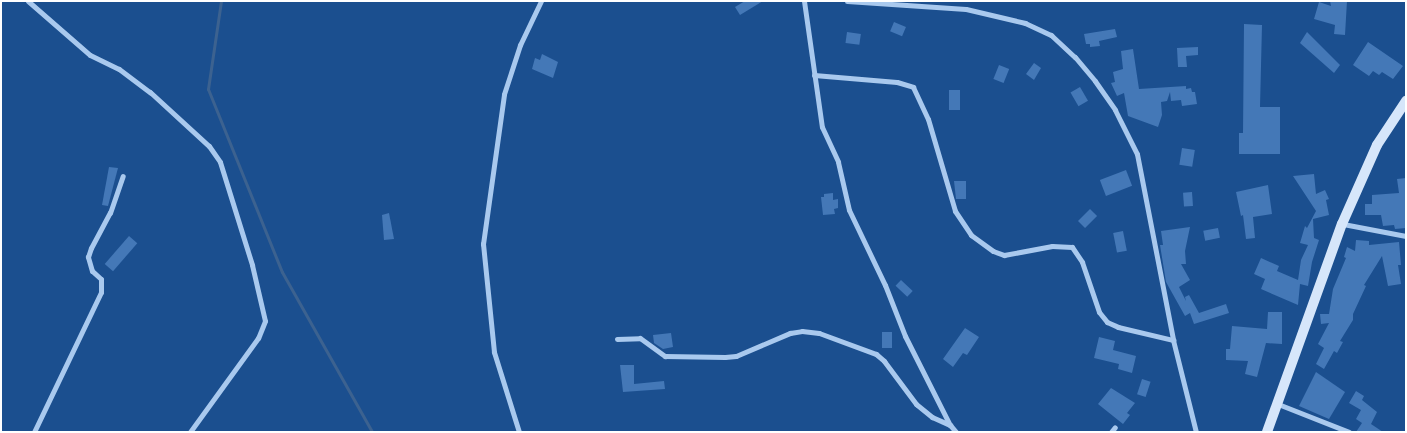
<!DOCTYPE html>
<style>
body{margin:0}
#map{position:relative;width:1407px;height:433px;overflow:hidden;background:#1b4f8f;font-family:Cabin,sans-serif}
div>[style]{position:absolute}
.stream>*{height:3px;margin:-1.5px;padding:0 1.5px;transform-origin:1.5px;border-radius:1.5px;background:#3c6290}
.building>*{inset:0;background:#4478b7;transform-origin:0 0}
.street>*{height:5px;margin:-2.5px;padding:0 2.5px;transform-origin:2.5px;border-radius:2.5px;background:#a9c9ee}
.secondary>*{height:10px;margin:-5px;padding:0 5px;transform-origin:5px;border-radius:5px;background:#d6e6fa}
span{translate:-50% -50%;white-space:nowrap;text-align:center;line-height:1.15;-webkit-text-stroke:5px #1b4f8f;paint-order:stroke}
.frame{position:absolute;inset:0;border:2px solid #fff;pointer-events:none}
</style>
<div id="map">
<div class="stream">
<div style="left:221px;top:1px;width:89px;rotate:98.4deg"></div>
<div style="left:208px;top:89px;width:197px;rotate:68deg"></div>
<div style="left:282px;top:272px;width:184px;rotate:60.6deg"></div>
</div>
<div class="building">
<div style="clip-path:polygon(745px 1px,763px 1px,740px 15px,735px 7px)"></div>
<div style="clip-path:polygon(1330px 1px,1347px 1px,1345px 35px,1334px 34px,1335px 25px,1314px 19px,1319px 2px,1331px 6px)"></div>
<div style="left:894px;top:22px;width:13px;height:10px;rotate:23deg"></div>
<div style="clip-path:polygon(1244px 24px,1262px 25px,1260px 107px,1280px 107px,1280px 154px,1239px 154px,1239px 133px,1243px 133px)"></div>
<div style="clip-path:polygon(1115px 29px,1117px 37px,1099px 41px,1100px 46px,1090px 47px,1090px 44px,1086px 44px,1084px 34px)"></div>
<div style="left:847px;top:32px;width:14px;height:11px;rotate:8deg"></div>
<div style="clip-path:polygon(1307px 32px,1340px 65px,1334px 73px,1300px 43px)"></div>
<div style="clip-path:polygon(1368px 42px,1403px 66px,1393px 79px,1382px 72px,1379px 75px,1373px 71px,1369px 76px,1353px 65px)"></div>
<div style="clip-path:polygon(1198px 47px,1198px 55px,1186px 56px,1187px 67px,1178px 67px,1177px 48px)"></div>
<div style="clip-path:polygon(1133px 49px,1139px 89px,1186px 86px,1186px 89px,1191px 88px,1192px 92px,1195px 92px,1197px 104px,1182px 106px,1181px 100px,1171px 101px,1170px 92px,1167px 101px,1161px 102px,1162px 115px,1158px 127px,1128px 116px,1124px 93px,1117px 96px,1111px 83px,1115px 82px,1113px 72px,1123px 69px,1121px 51px)"></div>
<div style="clip-path:polygon(542px 54px,558px 62px,553px 78px,532px 69px,535px 58px,540px 60px)"></div>
<div style="clip-path:polygon(1034px 63px,1041px 68px,1034px 80px,1026px 74px)"></div>
<div style="left:999px;top:65px;width:11px;height:15px;rotate:22deg"></div>
<div style="left:1080px;top:87px;width:16px;height:11px;rotate:60deg"></div>
<div style="left:960px;top:90px;width:20px;height:11px;rotate:90deg"></div>
<div style="left:1182px;top:148px;width:13px;height:17px;rotate:9deg"></div>
<div style="clip-path:polygon(109px 167px,118px 168px,108px 206px,102px 205px)"></div>
<div style="left:1126px;top:170px;width:17px;height:28px;rotate:69deg"></div>
<div style="clip-path:polygon(1314px 174px,1316px 194px,1325px 190px,1329px 199px,1326px 200px,1329px 215px,1313px 219px,1314px 238px,1319px 240px,1312px 262px,1308px 286px,1300px 284px,1298px 305px,1261px 289px,1265px 279px,1254px 274px,1261px 258px,1279px 266px,1277px 271px,1298px 280px,1301px 260px,1308px 245px,1300px 243px,1305px 226px,1307px 228px,1316px 211px,1293px 176px)"></div>
<div style="clip-path:polygon(1406px 178px,1406px 228px,1395px 229px,1394px 225px,1383px 226px,1381px 215px,1365px 215px,1365px 204px,1372px 204px,1372px 195px,1399px 193px,1397px 179px)"></div>
<div style="clip-path:polygon(954px 181px,966px 181px,966px 199px,956px 199px)"></div>
<div style="clip-path:polygon(1268px 185px,1272px 214px,1253px 217px,1255px 238px,1246px 239px,1243px 215px,1241px 216px,1236px 192px)"></div>
<div style="left:1192px;top:192px;width:14px;height:9px;rotate:86deg"></div>
<div style="clip-path:polygon(833px 193px,833px 200px,838px 199px,838px 208px,834px 209px,835px 214px,823px 215px,821px 197px,824px 197px,824px 194px)"></div>
<div style="left:1090px;top:209px;width:10px;height:17px;rotate:45deg"></div>
<div style="clip-path:polygon(389px 213px,394px 239px,384px 240px,382px 215px)"></div>
<div style="clip-path:polygon(1190px 227px,1185px 251px,1186px 264px,1181px 264px,1190px 280px,1179px 287px,1186px 301px,1185px 297px,1189px 295px,1199px 313px,1226px 304px,1229px 313px,1194px 324px,1190px 313px,1185px 316px,1166px 282px,1160px 245px,1163px 245px,1161px 231px)"></div>
<div style="left:1218px;top:228px;width:10px;height:15px;rotate:79deg"></div>
<div style="left:1123px;top:231px;width:20px;height:10px;rotate:79deg"></div>
<div style="left:129px;top:236px;width:11px;height:37px;rotate:41deg"></div>
<div style="clip-path:polygon(1356px 240px,1369px 241px,1369px 245px,1399px 242px,1401px 265px,1398px 265px,1401px 284px,1388px 286px,1382px 256px,1364px 285px,1366px 286px,1353px 314px,1353px 320px,1340px 341px,1343px 342px,1337px 353px,1334px 351px,1324px 369px,1316px 364px,1324px 348px,1318px 344px,1329px 323px,1321px 324px,1320px 314px,1329px 314px,1333px 289px,1346px 258px,1344px 257px,1347px 247px,1355px 251px)"></div>
<div style="left:901px;top:280px;width:16px;height:8px;rotate:43deg"></div>
<div style="clip-path:polygon(1268px 312px,1282px 312px,1282px 344px,1266px 343px,1257px 377px,1245px 374px,1248px 361px,1226px 360px,1226px 349px,1230px 349px,1232px 326px,1267px 329px)"></div>
<div style="clip-path:polygon(965px 328px,979px 337px,967px 355px,963px 353px,953px 367px,943px 359px)"></div>
<div style="left:882px;top:332px;width:10px;height:16px"></div>
<div style="clip-path:polygon(671px 333px,673px 347px,663px 349px,654px 343px,653px 335px)"></div>
<div style="clip-path:polygon(1099px 337px,1115px 341px,1113px 350px,1136px 356px,1132px 373px,1118px 369px,1119px 364px,1094px 358px)"></div>
<div style="clip-path:polygon(620px 365px,634px 365px,634px 384px,664px 381px,665px 389px,623px 392px)"></div>
<div style="clip-path:polygon(1316px 372px,1345px 392px,1329px 419px,1299px 406px)"></div>
<div style="left:1142px;top:379px;width:9px;height:16px;rotate:18deg"></div>
<div style="clip-path:polygon(1111px 388px,1135px 403px,1127px 413px,1130px 415px,1123px 424px,1098px 404px)"></div>
<div style="clip-path:polygon(1356px 391px,1364px 396px,1362px 400px,1377px 412px,1371px 424px,1383px 432px,1356px 432px,1362px 423px,1356px 419px,1361px 410px,1349px 403px)"></div>
</div>
<div class="street">
<div style="left:28px;top:1px;width:82px;rotate:41.1deg"></div>
<div style="left:90px;top:55px;width:32px;rotate:26deg"></div>
<div style="left:119px;top:69px;width:39px;rotate:37deg"></div>
<div style="left:150px;top:92px;width:80px;rotate:42.5deg"></div>
<div style="left:209px;top:146px;width:19px;rotate:55deg"></div>
<div style="left:220px;top:162px;width:108px;rotate:72.7deg"></div>
<div style="left:252px;top:265px;width:57px;rotate:76.9deg"></div>
<div style="left:265px;top:321px;width:18px;rotate:112deg"></div>
<div style="left:258px;top:338px;width:116px;rotate:125.9deg"></div>
<div style="left:804px;top:1px;width:127px;rotate:81.9deg"></div>
<div style="left:822px;top:127px;width:38px;rotate:65deg"></div>
<div style="left:838px;top:162px;width:49px;rotate:77.1deg"></div>
<div style="left:849px;top:210px;width:83px;rotate:64.4deg"></div>
<div style="left:885px;top:285px;width:55px;rotate:68.6deg"></div>
<div style="left:905px;top:336px;width:100px;rotate:63.2deg"></div>
<div style="left:950px;top:425px;width:9px;rotate:49deg"></div>
<div style="left:847px;top:1px;width:119px;rotate:3.8deg"></div>
<div style="left:966px;top:9px;width:61px;rotate:13.3deg"></div>
<div style="left:1025px;top:23px;width:29px;rotate:25deg"></div>
<div style="left:1051px;top:35px;width:33px;rotate:43deg"></div>
<div style="left:1075px;top:57px;width:31px;rotate:50deg"></div>
<div style="left:1095px;top:81px;width:35px;rotate:55deg"></div>
<div style="left:1115px;top:110px;width:49px;rotate:63.4deg"></div>
<div style="left:1137px;top:154px;width:189px;rotate:79deg"></div>
<div style="left:1173px;top:340px;width:95px;rotate:76deg"></div>
<div style="left:814px;top:75px;width:83px;rotate:4.8deg"></div>
<div style="left:897px;top:82px;width:17px;rotate:17deg"></div>
<div style="left:913px;top:87px;width:35px;rotate:65deg"></div>
<div style="left:928px;top:119px;width:96px;rotate:73.6deg"></div>
<div style="left:955px;top:211px;width:29px;rotate:56deg"></div>
<div style="left:971px;top:235px;width:27px;rotate:36deg"></div>
<div style="left:993px;top:251px;width:12px;rotate:20deg"></div>
<div style="left:1004px;top:255px;width:49px;rotate:-10.6deg"></div>
<div style="left:1052px;top:246px;width:20px;rotate:3deg"></div>
<div style="left:1072px;top:247px;width:18px;rotate:56deg"></div>
<div style="left:1082px;top:262px;width:53px;rotate:71.2deg"></div>
<div style="left:1099px;top:312px;width:13px;rotate:51deg"></div>
<div style="left:1107px;top:322px;width:12px;rotate:24deg"></div>
<div style="left:1118px;top:327px;width:57px;rotate:13.3deg"></div>
<div style="left:1343px;top:224px;width:64px;rotate:10.8deg"></div>
<div style="left:617px;top:339px;width:23px;rotate:-2deg"></div>
<div style="left:640px;top:338px;width:31px;rotate:36deg"></div>
<div style="left:665px;top:356px;width:60px;rotate:1deg"></div>
<div style="left:725px;top:357px;width:11px;rotate:-5deg"></div>
<div style="left:736px;top:356px;width:59px;rotate:-23.1deg"></div>
<div style="left:790px;top:333px;width:12px;rotate:-9deg"></div>
<div style="left:802px;top:331px;width:17px;rotate:7deg"></div>
<div style="left:819px;top:333px;width:61px;rotate:20.2deg"></div>
<div style="left:876px;top:354px;width:11px;rotate:41deg"></div>
<div style="left:884px;top:361px;width:54px;rotate:53.3deg"></div>
<div style="left:916px;top:404px;width:21px;rotate:39deg"></div>
<div style="left:932px;top:417px;width:20px;rotate:24deg"></div>
<div style="left:1278px;top:404px;width:76px;rotate:21.5deg"></div>
<div style="left:34px;top:432px;width:155px;rotate:-64.4deg"></div>
<div style="left:101px;top:292px;width:13px;rotate:-90deg"></div>
<div style="left:101px;top:279px;width:12px;rotate:-138deg"></div>
<div style="left:92px;top:271px;width:15px;rotate:-106deg"></div>
<div style="left:88px;top:257px;width:9px;rotate:-72deg"></div>
<div style="left:91px;top:248px;width:40px;rotate:-62deg"></div>
<div style="left:110px;top:213px;width:39px;rotate:-71deg"></div>
<div style="left:519px;top:432px;width:84px;rotate:-107.4deg"></div>
<div style="left:494px;top:352px;width:109px;rotate:-95.8deg"></div>
<div style="left:483px;top:244px;width:151px;rotate:-82deg"></div>
<div style="left:504px;top:94px;width:52px;rotate:-71.9deg"></div>
<div style="left:520px;top:45px;width:49px;rotate:-64.5deg"></div>
<div style="left:1111px;top:432px;width:6px;rotate:-51deg"></div>
</div>
<div class="secondary">
<div style="left:1267px;top:432px;width:221px;rotate:-70.2deg"></div>
<div style="left:1342px;top:224px;width:86px;rotate:-66.1deg"></div>
<div style="left:1377px;top:145px;width:53px;rotate:-56.6deg"></div>
</div>
<div class="frame"></div>
</div>
